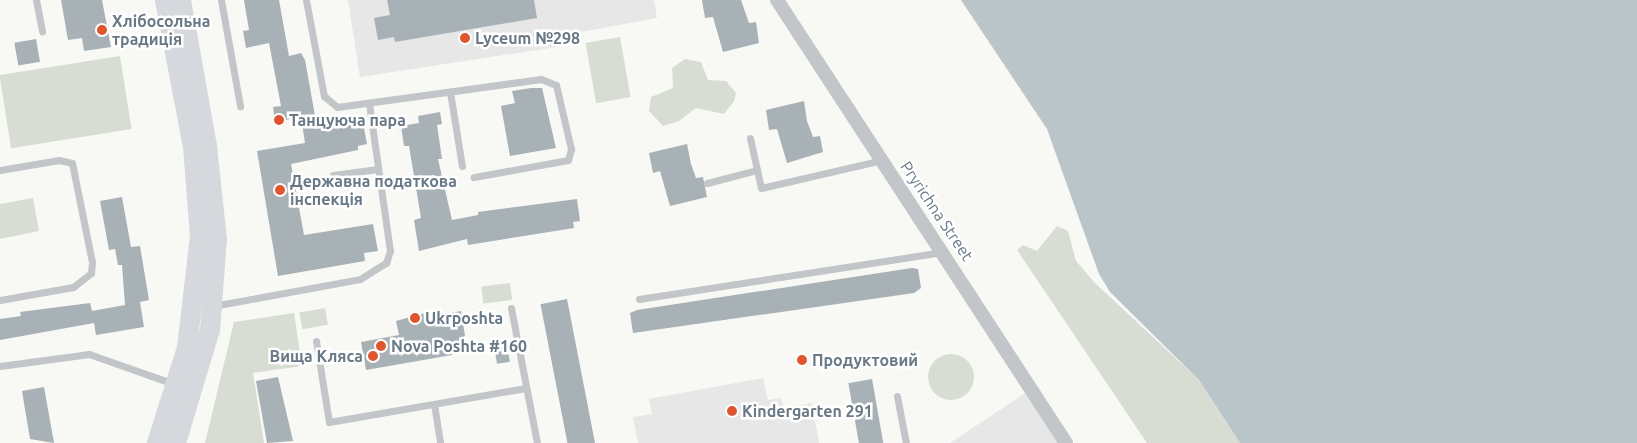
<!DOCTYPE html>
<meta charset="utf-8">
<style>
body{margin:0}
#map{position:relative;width:1637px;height:443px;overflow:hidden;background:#f8f8f5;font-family:Ubuntu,sans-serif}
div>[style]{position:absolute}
.built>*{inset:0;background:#e6e7e6}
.green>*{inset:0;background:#d8ddd4;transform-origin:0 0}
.round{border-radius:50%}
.water>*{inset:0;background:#bac5ca}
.building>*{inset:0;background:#a8b1b6;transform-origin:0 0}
.lane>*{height:7px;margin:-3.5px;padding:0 3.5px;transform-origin:3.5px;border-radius:3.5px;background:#c2c6c9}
.street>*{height:14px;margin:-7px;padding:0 7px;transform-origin:7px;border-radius:7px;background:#c2c6c9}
.secondary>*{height:20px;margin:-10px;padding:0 10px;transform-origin:10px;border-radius:10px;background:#d5d9dd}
.dots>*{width:14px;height:14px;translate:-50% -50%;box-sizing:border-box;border:2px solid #fff;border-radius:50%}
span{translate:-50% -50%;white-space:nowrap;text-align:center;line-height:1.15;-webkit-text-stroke:5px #fff;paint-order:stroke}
.poi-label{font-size:16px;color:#687885;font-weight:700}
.left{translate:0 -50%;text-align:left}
.right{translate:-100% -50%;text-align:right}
.street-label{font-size:16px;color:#687885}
</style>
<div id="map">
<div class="built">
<div style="clip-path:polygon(348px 0,654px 0,657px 18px,575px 33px,576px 44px,360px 77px)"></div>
<div style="clip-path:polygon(763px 378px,768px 400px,781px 398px,784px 408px,812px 403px,819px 443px,638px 443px,633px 417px,652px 414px,649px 399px)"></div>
<div style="clip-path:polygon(1027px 392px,1060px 443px,950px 443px)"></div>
</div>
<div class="green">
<div style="left:620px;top:37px;width:61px;height:35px;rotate:80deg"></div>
<div style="left:120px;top:56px;width:74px;height:122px;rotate:81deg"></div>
<div style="clip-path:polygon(685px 59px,701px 62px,708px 80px,726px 81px,736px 93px,734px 101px,724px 114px,696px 108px,679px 121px,663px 126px,649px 111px,651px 97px,673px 88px,672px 68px)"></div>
<div style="clip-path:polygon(33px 198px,39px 231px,0 239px,0 204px)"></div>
<div style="clip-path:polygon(1057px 226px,1068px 231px,1076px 261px,1095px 283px,1199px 380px,1240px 443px,1147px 443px,1017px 250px,1023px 245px,1037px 251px)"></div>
<div style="left:510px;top:283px;width:17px;height:29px;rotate:83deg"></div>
<div style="left:325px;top:308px;width:17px;height:26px;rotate:80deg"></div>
<div style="clip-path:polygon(294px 313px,302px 366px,253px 373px,264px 443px,205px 443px,234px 322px)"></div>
<div class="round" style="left:928px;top:354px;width:46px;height:46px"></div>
</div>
<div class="water">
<div style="clip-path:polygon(961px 0,1637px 0,1637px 443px,1240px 443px,1199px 380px,1110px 292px,1099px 274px,1047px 129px)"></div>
</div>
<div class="building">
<div style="clip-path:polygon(61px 0,102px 0,111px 47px,84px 51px,82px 38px,68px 40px)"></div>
<div style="clip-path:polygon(244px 0,279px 0,289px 56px,301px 53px,305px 60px,317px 127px,342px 123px,364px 128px,367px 144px,358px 146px,358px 150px,291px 164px,304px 235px,373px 224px,378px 251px,364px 253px,365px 261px,278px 276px,257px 151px,305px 143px,301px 117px,275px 122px,273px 107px,281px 106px,269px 43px,246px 48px,243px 31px,249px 30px)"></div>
<div style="clip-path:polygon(387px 0,534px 0,537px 18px,395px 42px,394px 37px,378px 40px,374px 18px,390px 15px)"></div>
<div style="clip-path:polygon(702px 0,741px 0,749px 23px,756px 22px,759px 43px,723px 52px,713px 17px,705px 18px)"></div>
<div style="left:36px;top:39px;width:23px;height:22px;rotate:80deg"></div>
<div style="clip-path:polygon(531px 88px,542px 88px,556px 148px,510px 156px,501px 106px,515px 103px,512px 91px)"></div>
<div style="clip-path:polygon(804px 101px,807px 121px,813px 137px,820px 136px,823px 152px,787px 163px,777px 129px,769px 130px,766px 110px)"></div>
<div style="clip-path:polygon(440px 112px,442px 124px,437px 125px,442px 159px,438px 159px,452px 220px,478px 215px,478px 212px,577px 199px,580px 221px,573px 222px,574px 228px,468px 245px,467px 239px,419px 251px,414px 220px,421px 218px,409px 146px,404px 146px,401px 126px,419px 123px,418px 116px)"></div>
<div style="clip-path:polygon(687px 144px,691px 164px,696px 178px,703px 177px,707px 197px,670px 206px,660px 171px,653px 173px,649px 153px)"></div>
<div style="clip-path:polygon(122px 197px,131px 247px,140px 246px,149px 300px,140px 302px,144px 327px,96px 335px,94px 323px,0 340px,0 319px,21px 316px,20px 312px,90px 303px,92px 311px,125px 305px,122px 265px,118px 265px,115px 249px,109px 250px,100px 201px)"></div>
<div style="clip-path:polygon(912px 268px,918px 269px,921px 288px,914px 293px,633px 333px,630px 313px,637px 310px)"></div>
<div style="left:567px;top:299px;width:147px;height:27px;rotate:79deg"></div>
<div style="clip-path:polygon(440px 309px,441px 315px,461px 311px,466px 342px,451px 344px,452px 355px,366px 370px,361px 342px,399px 335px,396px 321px)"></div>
<div style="left:507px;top:344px;width:18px;height:13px;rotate:81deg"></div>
<div style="clip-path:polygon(278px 377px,293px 441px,267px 443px,256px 381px)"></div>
<div style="left:872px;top:379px;width:65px;height:24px;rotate:80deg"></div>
<div style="clip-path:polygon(44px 387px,54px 443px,30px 439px,22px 391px)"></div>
</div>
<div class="lane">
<div style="left:36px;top:0;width:32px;rotate:79deg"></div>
<div style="left:221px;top:0;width:108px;rotate:79.8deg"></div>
<div style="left:306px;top:0;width:98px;rotate:79.4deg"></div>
<div style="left:324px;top:96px;width:17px;rotate:40deg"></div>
<div style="left:337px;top:107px;width:206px;rotate:-7.8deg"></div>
<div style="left:541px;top:79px;width:16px;rotate:22deg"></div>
<div style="left:556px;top:85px;width:66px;rotate:76.8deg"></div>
<div style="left:571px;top:149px;width:11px;rotate:105deg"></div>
<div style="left:568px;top:160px;width:96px;rotate:169.7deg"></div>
<div style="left:450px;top:92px;width:75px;rotate:80.8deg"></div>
<div style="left:750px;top:138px;width:51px;rotate:77.6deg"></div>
<div style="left:761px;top:188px;width:124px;rotate:-13deg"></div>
<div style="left:0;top:170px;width:60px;rotate:-9.6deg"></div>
<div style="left:59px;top:160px;width:13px;rotate:13deg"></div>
<div style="left:72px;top:163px;width:101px;rotate:78.6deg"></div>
<div style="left:92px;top:262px;width:11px;rotate:95deg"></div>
<div style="left:91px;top:273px;width:23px;rotate:142deg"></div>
<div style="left:73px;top:287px;width:74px;rotate:169.9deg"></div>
<div style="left:333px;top:175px;width:45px;rotate:-7.6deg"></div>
<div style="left:707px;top:183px;width:52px;rotate:-14.6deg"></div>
<div style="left:639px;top:299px;width:307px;rotate:-8.8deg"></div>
<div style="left:213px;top:306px;width:149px;rotate:-10.4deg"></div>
<div style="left:360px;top:279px;width:31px;rotate:-32deg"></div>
<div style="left:386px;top:263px;width:13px;rotate:-72deg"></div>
<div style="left:390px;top:251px;width:148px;rotate:-98.1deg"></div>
<div style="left:511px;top:308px;width:137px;rotate:79.1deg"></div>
<div style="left:316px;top:341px;width:82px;rotate:80.9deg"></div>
<div style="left:329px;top:422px;width:200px;rotate:-9.8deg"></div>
<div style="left:0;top:366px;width:90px;rotate:-7.7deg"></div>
<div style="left:89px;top:354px;width:90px;rotate:19.4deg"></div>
<div style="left:897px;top:396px;width:48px;rotate:79.2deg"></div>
<div style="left:434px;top:404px;width:39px;rotate:81deg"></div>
</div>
<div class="street">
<div style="left:777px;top:0;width:529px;rotate:56.88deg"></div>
</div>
<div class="secondary">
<div style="left:157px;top:443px;width:100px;rotate:-72.5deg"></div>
<div style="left:187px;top:348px;width:113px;rotate:-83.4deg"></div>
<div style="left:200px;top:236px;width:89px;rotate:-94.5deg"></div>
<div style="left:193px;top:147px;width:150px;rotate:-100.8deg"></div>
<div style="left:176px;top:443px;width:118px;rotate:-73.3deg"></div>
<div style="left:210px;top:330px;width:90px;rotate:-85.6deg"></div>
<div style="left:217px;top:240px;width:95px;rotate:-96.1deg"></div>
<div style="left:207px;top:146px;width:148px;rotate:-100.1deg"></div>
</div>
<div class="dots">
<div style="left:102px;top:30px;background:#df562e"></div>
<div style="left:465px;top:38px;background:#df562e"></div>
<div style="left:279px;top:120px;background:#df562e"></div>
<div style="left:280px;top:190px;background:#df562e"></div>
<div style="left:415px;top:318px;background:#df562e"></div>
<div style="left:381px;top:346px;background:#df562e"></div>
<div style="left:373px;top:356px;background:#df562e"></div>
<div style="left:802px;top:360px;background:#df562e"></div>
<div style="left:732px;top:411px;background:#df562e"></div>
</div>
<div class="poi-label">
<span class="left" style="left:112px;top:30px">Хлібосольна<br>традиція</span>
<span class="left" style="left:475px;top:38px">Lyceum №298</span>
<span class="left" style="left:289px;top:120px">Танцуюча пара</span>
<span class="left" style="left:290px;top:190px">Державна податкова<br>інспекція</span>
<span class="left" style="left:425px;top:318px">Ukrposhta</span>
<span class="left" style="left:391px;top:346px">Nova Poshta #160</span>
<span class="right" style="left:363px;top:356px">Вища Кляса</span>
<span class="left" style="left:812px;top:360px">Продуктовий</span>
<span class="left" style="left:742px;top:411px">Kindergarten 291</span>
</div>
<div class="street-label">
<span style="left:937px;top:211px;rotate:56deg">Pryrichna Street</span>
</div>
</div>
